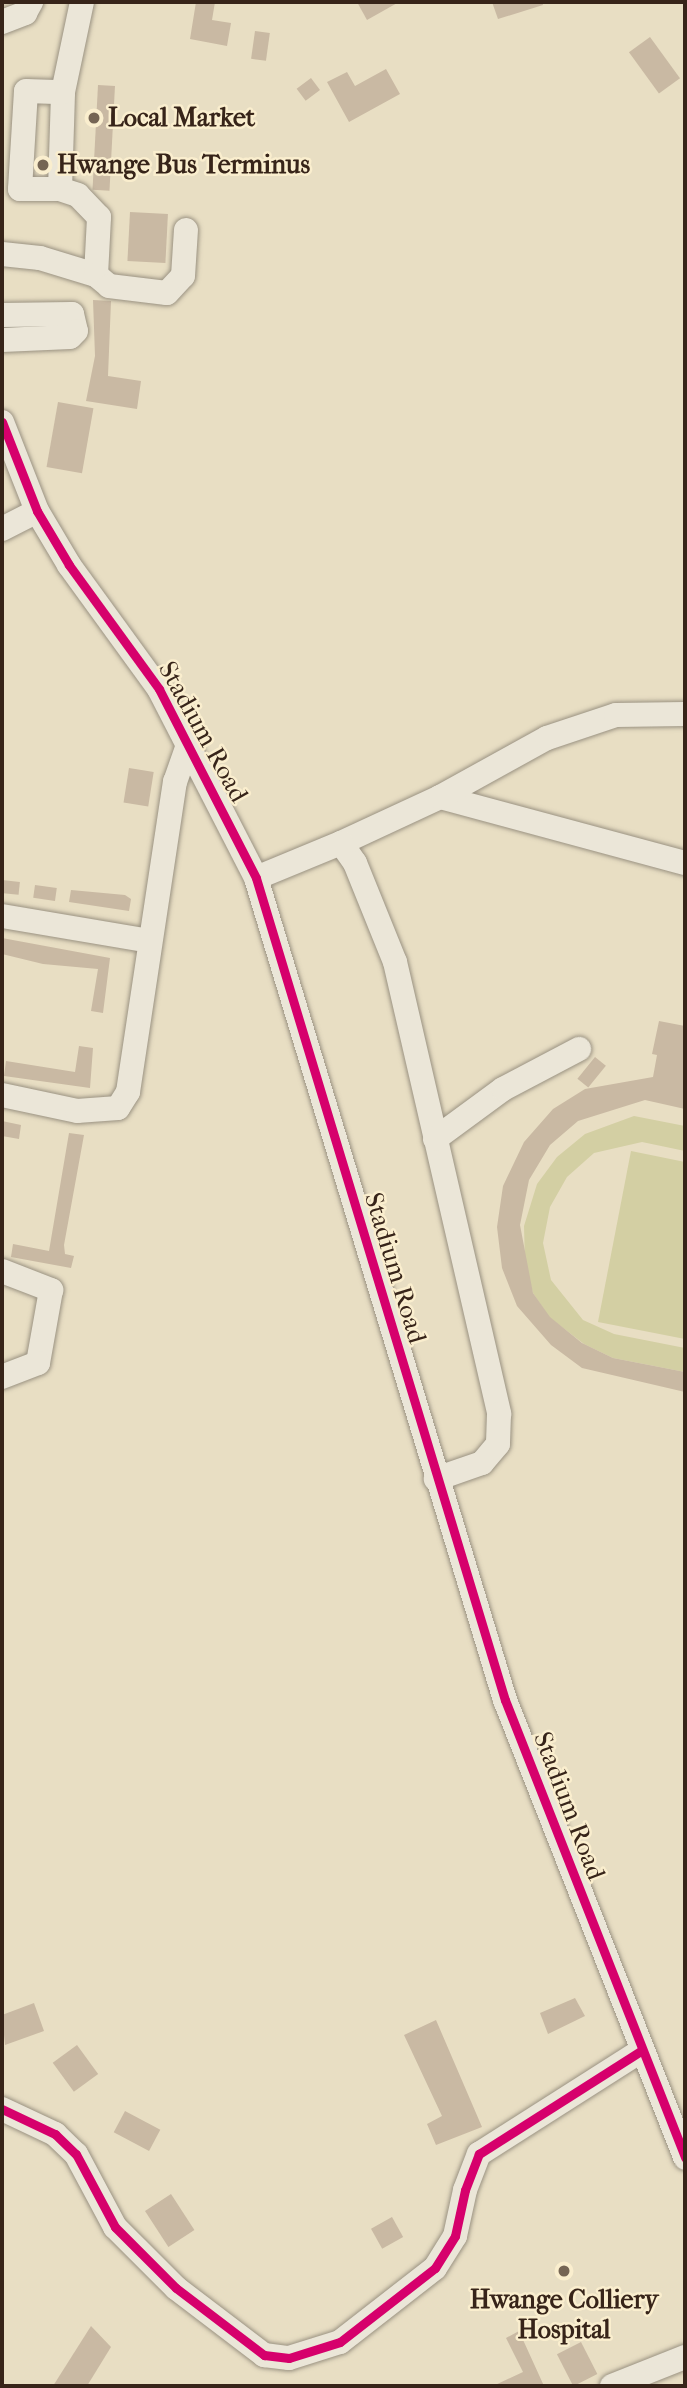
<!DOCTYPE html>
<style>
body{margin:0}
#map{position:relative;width:687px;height:2388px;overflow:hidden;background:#e8dec3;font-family:"IM FELL French Canon",serif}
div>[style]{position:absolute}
.green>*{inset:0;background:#d3cfa3}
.building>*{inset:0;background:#c9b9a3;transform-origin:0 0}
.roads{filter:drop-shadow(0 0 2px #9a9282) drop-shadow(0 0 2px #9a9282)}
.minor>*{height:24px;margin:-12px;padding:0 12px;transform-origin:12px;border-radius:12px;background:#ebe6d8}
.cycleway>*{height:9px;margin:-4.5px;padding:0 4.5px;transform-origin:4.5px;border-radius:4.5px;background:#d6006c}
.dots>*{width:19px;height:19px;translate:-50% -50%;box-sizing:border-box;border:4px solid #faeece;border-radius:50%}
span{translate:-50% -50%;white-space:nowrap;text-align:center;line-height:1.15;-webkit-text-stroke:5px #faeece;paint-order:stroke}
.poi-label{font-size:26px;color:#372419;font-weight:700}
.left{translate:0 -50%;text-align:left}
.street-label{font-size:26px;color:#372419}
.frame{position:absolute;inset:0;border:4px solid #372419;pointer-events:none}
</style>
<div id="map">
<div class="green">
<div style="clip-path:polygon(634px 1116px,685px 1126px,685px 1151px,642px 1142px,594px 1153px,567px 1177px,550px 1207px,543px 1243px,551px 1280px,583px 1320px,614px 1334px,685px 1348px,685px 1372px,613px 1358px,584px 1344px,549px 1317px,533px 1293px,525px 1264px,524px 1226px,537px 1184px,557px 1157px,585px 1134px)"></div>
<div style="clip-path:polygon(631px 1151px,685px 1162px,685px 1339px,598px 1322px)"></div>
</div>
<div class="building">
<div style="clip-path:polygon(196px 2px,215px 2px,212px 20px,231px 23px,227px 46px,190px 39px)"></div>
<div style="clip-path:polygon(357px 2px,399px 2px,367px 20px)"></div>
<div style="clip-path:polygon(492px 2px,542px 2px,543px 5px,498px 19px)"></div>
<div style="left:255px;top:31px;width:15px;height:28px;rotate:8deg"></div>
<div style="left:650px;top:37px;width:51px;height:26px;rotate:54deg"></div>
<div style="clip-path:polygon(386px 69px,400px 94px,349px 122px,327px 82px,347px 72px,355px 86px)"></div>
<div style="left:311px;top:78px;width:15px;height:18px;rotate:53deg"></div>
<div style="left:98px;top:85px;width:17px;height:105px;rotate:3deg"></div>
<div style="left:130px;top:212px;width:38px;height:49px;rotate:3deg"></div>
<div style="clip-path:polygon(93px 300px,111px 301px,108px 376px,141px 381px,137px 409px,86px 401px,95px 356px)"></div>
<div style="left:58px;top:402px;width:36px;height:66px;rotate:10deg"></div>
<div style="left:129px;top:768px;width:25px;height:35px;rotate:9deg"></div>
<div style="left:2px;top:880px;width:18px;height:13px;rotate:6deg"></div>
<div style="left:35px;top:885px;width:22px;height:13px;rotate:8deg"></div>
<div style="clip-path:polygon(71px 890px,125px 895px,131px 899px,129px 911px,69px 902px)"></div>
<div style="clip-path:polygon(2px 938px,110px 958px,103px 1013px,91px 1011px,98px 969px,43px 964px,2px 954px)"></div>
<div style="clip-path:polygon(659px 1021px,685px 1026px,685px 1109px,645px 1100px,578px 1121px,550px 1145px,529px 1180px,520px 1225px,533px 1293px,550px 1317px,582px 1343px,613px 1358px,685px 1372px,685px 1392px,582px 1368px,551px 1345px,517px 1306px,502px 1268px,497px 1227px,503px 1186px,524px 1142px,553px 1109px,585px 1089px,653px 1077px,657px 1055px,652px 1054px)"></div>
<div style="clip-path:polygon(79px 1046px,93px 1048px,90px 1088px,4px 1076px,6px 1061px,75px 1072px)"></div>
<div style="left:595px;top:1057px;width:14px;height:28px;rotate:39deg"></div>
<div style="clip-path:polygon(2px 1121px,21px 1125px,19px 1139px,2px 1136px)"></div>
<div style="clip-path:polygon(69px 1133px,84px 1135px,64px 1245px,65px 1254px,74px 1256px,71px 1268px,11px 1257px,13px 1244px,49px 1251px)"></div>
<div style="clip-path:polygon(575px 1998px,585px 2016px,548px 2034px,540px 2013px)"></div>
<div style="clip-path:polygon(34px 2003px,44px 2031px,5px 2045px,2px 2015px)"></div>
<div style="clip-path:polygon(436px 2020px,482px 2127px,436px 2145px,427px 2124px,442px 2116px,404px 2035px)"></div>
<div style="left:77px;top:2045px;width:36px;height:30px;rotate:54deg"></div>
<div style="left:125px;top:2111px;width:40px;height:24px;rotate:28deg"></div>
<div style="left:171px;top:2194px;width:43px;height:31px;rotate:57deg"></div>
<div style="left:392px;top:2217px;width:23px;height:24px;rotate:61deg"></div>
<div style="clip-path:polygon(91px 2326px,111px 2347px,87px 2386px,53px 2386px)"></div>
<div style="clip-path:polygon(519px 2331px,544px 2386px,493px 2386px,523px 2372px,506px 2338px)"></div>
<div style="left:581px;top:2342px;width:36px;height:27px;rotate:63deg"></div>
</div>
<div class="roads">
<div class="minor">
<div style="left:2px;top:22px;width:25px;rotate:-21deg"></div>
<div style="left:25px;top:13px;width:13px;rotate:-61deg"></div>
<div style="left:60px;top:189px;width:97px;rotate:-88.2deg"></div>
<div style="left:63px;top:92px;width:92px;rotate:-78.1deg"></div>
<div style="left:2px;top:254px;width:38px;rotate:6deg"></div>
<div style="left:40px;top:258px;width:59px;rotate:16.9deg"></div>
<div style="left:96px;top:275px;width:58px;rotate:-87deg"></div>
<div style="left:99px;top:217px;width:30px;rotate:-134deg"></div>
<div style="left:78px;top:195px;width:19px;rotate:-162deg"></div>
<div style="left:60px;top:189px;width:40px;rotate:180deg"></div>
<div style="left:20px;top:189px;width:98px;rotate:-86.5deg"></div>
<div style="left:26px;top:91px;width:37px;rotate:2deg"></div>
<div style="left:96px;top:275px;width:17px;rotate:40deg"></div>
<div style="left:109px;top:286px;width:58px;rotate:6.9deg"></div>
<div style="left:167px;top:293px;width:23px;rotate:-47deg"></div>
<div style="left:183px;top:276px;width:46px;rotate:-86.3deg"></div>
<div style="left:2px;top:315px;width:70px;rotate:-0.8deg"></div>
<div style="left:72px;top:314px;width:17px;rotate:77deg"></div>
<div style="left:76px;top:331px;width:8px;rotate:135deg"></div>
<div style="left:70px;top:337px;width:68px;rotate:177.5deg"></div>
<div style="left:2px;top:422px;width:96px;rotate:68.5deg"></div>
<div style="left:37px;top:511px;width:63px;rotate:59.3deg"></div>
<div style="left:69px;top:565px;width:153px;rotate:54deg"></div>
<div style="left:159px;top:689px;width:212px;rotate:62.8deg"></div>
<div style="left:256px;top:878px;width:859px;rotate:73.15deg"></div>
<div style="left:505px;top:1700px;width:492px;rotate:68.5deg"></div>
<div style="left:2px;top:529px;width:39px;rotate:-27deg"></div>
<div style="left:440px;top:797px;width:254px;rotate:15.1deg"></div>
<div style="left:341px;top:843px;width:109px;rotate:-24.9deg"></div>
<div style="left:440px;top:797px;width:122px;rotate:-28.9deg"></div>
<div style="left:547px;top:738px;width:73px;rotate:-18.4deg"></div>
<div style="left:616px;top:715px;width:69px;rotate:-0.8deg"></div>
<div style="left:256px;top:878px;width:92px;rotate:-22.4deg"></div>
<div style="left:341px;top:843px;width:24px;rotate:55deg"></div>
<div style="left:355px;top:863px;width:107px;rotate:68deg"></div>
<div style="left:395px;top:962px;width:464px;rotate:77deg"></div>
<div style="left:499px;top:1414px;width:30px;rotate:92deg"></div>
<div style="left:498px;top:1444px;width:25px;rotate:130deg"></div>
<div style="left:482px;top:1463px;width:49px;rotate:160.8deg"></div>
<div style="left:2px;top:916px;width:150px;rotate:9.6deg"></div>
<div style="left:2px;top:1095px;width:77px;rotate:12deg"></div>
<div style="left:77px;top:1111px;width:41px;rotate:-4.2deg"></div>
<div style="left:118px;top:1108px;width:19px;rotate:-58deg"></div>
<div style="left:128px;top:1092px;width:314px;rotate:-81.4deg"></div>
<div style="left:175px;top:782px;width:42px;rotate:-70.7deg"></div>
<div style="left:435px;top:1139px;width:84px;rotate:-36.3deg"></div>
<div style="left:503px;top:1089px;width:86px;rotate:-27.8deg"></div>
<div style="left:2px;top:1271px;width:53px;rotate:21.2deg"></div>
<div style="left:51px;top:1290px;width:74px;rotate:100.1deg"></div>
<div style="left:38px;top:1363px;width:39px;rotate:159deg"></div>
<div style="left:2px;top:2109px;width:59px;rotate:25.3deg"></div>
<div style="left:55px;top:2134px;width:29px;rotate:44deg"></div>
<div style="left:76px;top:2154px;width:83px;rotate:61.9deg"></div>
<div style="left:115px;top:2227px;width:86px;rotate:45deg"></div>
<div style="left:176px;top:2288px;width:111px;rotate:37.3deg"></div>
<div style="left:264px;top:2355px;width:25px;rotate:7deg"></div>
<div style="left:289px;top:2358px;width:53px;rotate:-17.4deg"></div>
<div style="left:340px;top:2342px;width:120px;rotate:-37.9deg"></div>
<div style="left:435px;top:2268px;width:38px;rotate:-58deg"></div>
<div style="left:455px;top:2236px;width:47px;rotate:-77.7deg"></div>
<div style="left:465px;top:2190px;width:39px;rotate:-69deg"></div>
<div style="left:479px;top:2154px;width:193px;rotate:-32.5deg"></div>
<div style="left:612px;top:2386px;width:79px;rotate:-21.7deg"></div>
</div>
</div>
<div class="cycleway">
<div style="left:2px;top:422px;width:96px;rotate:68.5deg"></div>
<div style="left:37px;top:511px;width:63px;rotate:59.3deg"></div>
<div style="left:69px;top:565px;width:153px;rotate:54deg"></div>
<div style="left:159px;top:689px;width:212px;rotate:62.8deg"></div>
<div style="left:256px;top:878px;width:859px;rotate:73.15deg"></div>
<div style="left:505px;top:1700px;width:492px;rotate:68.5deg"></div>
<div style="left:2px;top:2109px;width:59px;rotate:25.3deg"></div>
<div style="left:55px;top:2134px;width:29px;rotate:44deg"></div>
<div style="left:76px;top:2154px;width:83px;rotate:61.9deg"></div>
<div style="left:115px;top:2227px;width:86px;rotate:45deg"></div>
<div style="left:176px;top:2288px;width:111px;rotate:37.3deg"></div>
<div style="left:264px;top:2355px;width:25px;rotate:7deg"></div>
<div style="left:289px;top:2358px;width:53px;rotate:-17.4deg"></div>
<div style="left:340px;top:2342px;width:120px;rotate:-37.9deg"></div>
<div style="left:435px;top:2268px;width:38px;rotate:-58deg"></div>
<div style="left:455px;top:2236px;width:47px;rotate:-77.7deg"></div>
<div style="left:465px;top:2190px;width:39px;rotate:-69deg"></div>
<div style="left:479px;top:2154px;width:193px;rotate:-32.5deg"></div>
</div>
<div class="dots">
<div style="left:94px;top:118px;background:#756554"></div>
<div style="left:43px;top:165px;background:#756554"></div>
<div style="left:564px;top:2271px;background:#756554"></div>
</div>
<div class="poi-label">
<span class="left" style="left:108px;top:118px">Local Market</span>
<span class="left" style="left:57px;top:165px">Hwange Bus Terminus</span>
<span style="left:564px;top:2315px">Hwange Colliery<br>Hospital</span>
</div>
<div class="street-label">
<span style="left:203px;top:732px;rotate:61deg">Stadium Road</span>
<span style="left:395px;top:1268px;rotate:73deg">Stadium Road</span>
<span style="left:569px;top:1806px;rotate:69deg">Stadium Road</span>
</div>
<div class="frame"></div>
</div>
